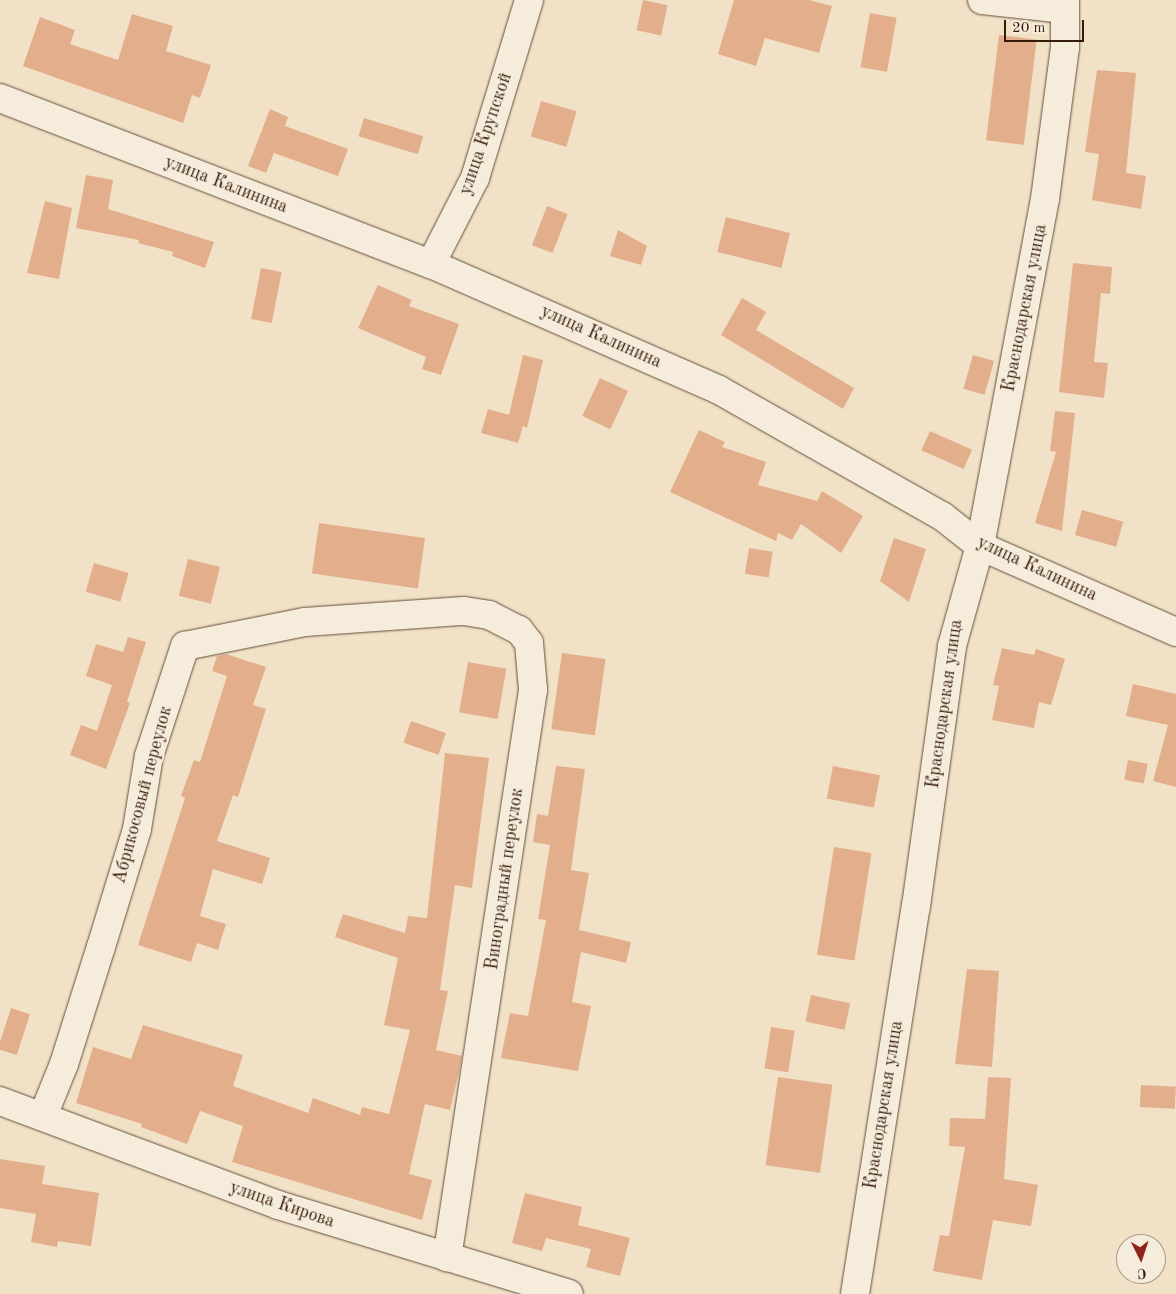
<!DOCTYPE html>
<meta charset="utf-8">
<style>
body{margin:0}
#map{position:relative;width:1176px;height:1294px;overflow:hidden;background:#f1e2c7;font-family:"Old Standard TT",serif}
div>[style]{position:absolute}
.building>*{inset:0;background:#e3ae8c;transform-origin:0 0}
.roads{filter:drop-shadow(0 0 1px #654d3a) drop-shadow(0 0 1px #654d3a)}
.street>*{height:28px;margin:-14px;padding:0 14px;transform-origin:14px;border-radius:14px;background:#f6ecdb}
span{translate:-50% -50%;white-space:nowrap;text-align:center;line-height:1.15;-webkit-text-stroke:4px #f6ecdb;paint-order:stroke}
.street-label{font-size:18px;color:#361b0b}
.north{position:absolute;left:1116px;top:1234px;width:50px;height:50px;box-sizing:border-box;background:#f6ecdb;border:1px solid #a99888;border-radius:50%;rotate:176deg;font-size:14px;font-weight:700;line-height:20px;text-align:center;color:#361b0b}
.north::after{content:'';display:block;margin:auto;width:18px;height:22px;background:#8f2418;clip-path:polygon(50% 0,100% 100%,50% 72%,0 100%)}
.scale{position:absolute;left:1004px;top:20px;width:80px;height:22px;box-sizing:border-box;border:2px solid #361b0b;border-top:0;padding-left:6px;font-size:15px;line-height:18px;white-space:nowrap;color:#361b0b;-webkit-text-stroke:4px #f6ecdb;paint-order:stroke}
</style>
<div id="map">
<div class="building">
<div style="left:643px;top:0;width:25px;height:31px;rotate:12deg"></div>
<div style="clip-path:polygon(734px 0,809px 0,832px 6px,819px 53px,765px 38px,756px 66px,718px 54px)"></div>
<div style="left:870px;top:13px;width:27px;height:55px;rotate:10deg"></div>
<div style="clip-path:polygon(132px 14px,173px 26px,166px 51px,211px 65px,200px 98px,192px 95px,183px 123px,23px 66px,40px 17px,75px 30px,70px 44px,118px 60px)"></div>
<div style="left:999px;top:35px;width:38px;height:106px;rotate:7deg"></div>
<div style="clip-path:polygon(1097px 70px,1136px 73px,1126px 173px,1146px 176px,1141px 209px,1092px 200px,1099px 154px,1085px 152px)"></div>
<div style="left:541px;top:101px;width:37px;height:37px;rotate:16deg"></div>
<div style="clip-path:polygon(270px 109px,288px 117px,285px 126px,348px 149px,338px 176px,274px 153px,266px 173px,248px 166px)"></div>
<div style="left:364px;top:118px;width:62px;height:19px;rotate:17deg"></div>
<div style="clip-path:polygon(86px 175px,113px 180px,108px 209px,214px 242px,205px 268px,172px 256px,173px 252px,138px 243px,139px 240px,76px 228px)"></div>
<div style="clip-path:polygon(45px 201px,72px 208px,59px 279px,27px 273px)"></div>
<div style="left:547px;top:206px;width:22px;height:42px;rotate:21deg"></div>
<div style="left:726px;top:217px;width:66px;height:36px;rotate:14deg"></div>
<div style="clip-path:polygon(618px 230px,647px 246px,641px 265px,610px 256px)"></div>
<div style="clip-path:polygon(1073px 263px,1112px 267px,1110px 294px,1101px 293px,1094px 362px,1108px 363px,1104px 398px,1059px 392px)"></div>
<div style="left:261px;top:268px;width:21px;height:52px;rotate:11deg"></div>
<div style="clip-path:polygon(378px 285px,412px 300px,409px 306px,459px 324px,441px 375px,422px 369px,426px 357px,358px 328px)"></div>
<div style="clip-path:polygon(742px 298px,766px 312px,756px 330px,854px 388px,843px 409px,721px 335px)"></div>
<div style="clip-path:polygon(523px 355px,543px 360px,527px 428px,523px 426px,518px 443px,481px 433px,488px 409px,509px 415px)"></div>
<div style="left:973px;top:355px;width:22px;height:35px;rotate:16deg"></div>
<div style="left:600px;top:378px;width:31px;height:42px;rotate:25deg"></div>
<div style="clip-path:polygon(1055px 411px,1075px 413px,1062px 531px,1035px 523px,1056px 452px,1050px 451px)"></div>
<div style="clip-path:polygon(699px 430px,725px 442px,722px 447px,766px 462px,758px 485px,817px 501px,822px 491px,863px 516px,841px 553px,801px 524px,792px 540px,778px 533px,776px 541px,670px 492px)"></div>
<div style="left:930px;top:431px;width:46px;height:21px;rotate:24deg"></div>
<div style="left:1082px;top:510px;width:43px;height:26px;rotate:16deg"></div>
<div style="left:319px;top:523px;width:107px;height:51px;rotate:8deg"></div>
<div style="clip-path:polygon(894px 538px,926px 549px,909px 602px,880px 581px)"></div>
<div style="left:749px;top:548px;width:24px;height:26px;rotate:9deg"></div>
<div style="left:188px;top:559px;width:33px;height:38px;rotate:14deg"></div>
<div style="left:94px;top:563px;width:36px;height:30px;rotate:16deg"></div>
<div style="clip-path:polygon(128px 637px,146px 642px,127px 702px,130px 703px,106px 769px,70px 755px,81px 725px,97px 731px,112px 685px,86px 676px,96px 644px,123px 652px)"></div>
<div style="clip-path:polygon(1002px 648px,1034px 655px,1036px 649px,1065px 659px,1051px 705px,1039px 702px,1034px 728px,992px 720px,999px 686px,993px 685px)"></div>
<div style="left:562px;top:653px;width:44px;height:77px;rotate:8deg"></div>
<div style="clip-path:polygon(226px 654px,266px 667px,253px 705px,266px 709px,238px 797px,233px 795px,217px 841px,270px 858px,262px 884px,213px 869px,200px 916px,226px 924px,218px 950px,197px 943px,191px 962px,138px 945px,185px 798px,181px 796px,194px 760px,200px 762px,227px 676px,212px 671px,217px 656px)"></div>
<div style="left:468px;top:662px;width:39px;height:51px;rotate:10deg"></div>
<div style="clip-path:polygon(1133px 684px,1176px 694px,1176px 787px,1153px 781px,1168px 725px,1126px 716px)"></div>
<div style="left:411px;top:721px;width:37px;height:23px;rotate:19deg"></div>
<div style="clip-path:polygon(445px 753px,489px 758px,472px 888px,455px 885px,440px 990px,448px 991px,436px 1050px,462px 1056px,459px 1072px,450px 1110px,425px 1104px,409px 1174px,432px 1180px,422px 1220px,232px 1162px,243px 1126px,200px 1111px,187px 1144px,141px 1127px,142px 1124px,76px 1103px,93px 1047px,131px 1059px,143px 1025px,243px 1055px,233px 1086px,308px 1113px,313px 1098px,360px 1115px,362px 1107px,389px 1114px,410px 1030px,384px 1025px,398px 958px,335px 937px,343px 914px,405px 933px,408px 916px,427px 918px)"></div>
<div style="left:1128px;top:760px;width:20px;height:20px;rotate:11deg"></div>
<div style="clip-path:polygon(556px 766px,585px 769px,571px 870px,589px 873px,579px 930px,631px 942px,626px 963px,581px 952px,572px 1002px,591px 1006px,578px 1071px,501px 1058px,510px 1013px,528px 1016px,546px 920px,538px 919px,550px 845px,533px 842px,537px 814px,548px 816px)"></div>
<div style="left:833px;top:766px;width:48px;height:33px;rotate:11deg"></div>
<div style="left:834px;top:847px;width:38px;height:109px;rotate:9deg"></div>
<div style="clip-path:polygon(967px 969px,999px 971px,992px 1067px,955px 1064px)"></div>
<div style="left:811px;top:995px;width:40px;height:27px;rotate:12deg"></div>
<div style="left:11px;top:1008px;width:20px;height:43px;rotate:18deg"></div>
<div style="left:771px;top:1027px;width:24px;height:42px;rotate:9deg"></div>
<div style="left:778px;top:1077px;width:55px;height:89px;rotate:8deg"></div>
<div style="clip-path:polygon(988px 1077px,1011px 1078px,1004px 1179px,1038px 1185px,1031px 1226px,993px 1220px,982px 1280px,933px 1271px,940px 1235px,949px 1236px,965px 1147px,949px 1146px,950px 1118px,985px 1119px)"></div>
<div style="left:1141px;top:1085px;width:35px;height:22px;rotate:3deg"></div>
<div style="clip-path:polygon(0 1159px,45px 1166px,42px 1184px,99px 1193px,91px 1246px,58px 1241px,57px 1247px,31px 1242px,36px 1214px,0 1208px)"></div>
<div style="clip-path:polygon(525px 1193px,582px 1207px,578px 1225px,630px 1238px,620px 1276px,586px 1267px,591px 1249px,546px 1238px,542px 1251px,512px 1243px)"></div>
</div>
<div class="roads">
<div class="street">
<div style="left:982px;top:0;width:81px;rotate:6.3deg"></div>
<div style="left:0;top:98px;width:462px;rotate:21.1deg"></div>
<div style="left:431px;top:264px;width:314px;rotate:23.6deg"></div>
<div style="left:719px;top:390px;width:256px;rotate:29.5deg"></div>
<div style="left:942px;top:516px;width:48px;rotate:38.3deg"></div>
<div style="left:980px;top:546px;width:214px;rotate:23.7deg"></div>
<div style="left:431px;top:264px;width:97px;rotate:-62.9deg"></div>
<div style="left:475px;top:178px;width:186px;rotate:-73.1deg"></div>
<div style="left:0;top:1101px;width:297px;rotate:20.5deg"></div>
<div style="left:278px;top:1205px;width:304px;rotate:17deg"></div>
<div style="left:43px;top:1116px;width:56px;rotate:-68deg"></div>
<div style="left:64px;top:1064px;width:123px;rotate:-72.5deg"></div>
<div style="left:101px;top:947px;width:123px;rotate:-73deg"></div>
<div style="left:137px;top:829px;width:74px;rotate:-80.7deg"></div>
<div style="left:149px;top:756px;width:116px;rotate:-71.9deg"></div>
<div style="left:185px;top:646px;width:122px;rotate:-11.3deg"></div>
<div style="left:305px;top:622px;width:159px;rotate:-4deg"></div>
<div style="left:464px;top:611px;width:25px;rotate:9deg"></div>
<div style="left:489px;top:615px;width:34px;rotate:27deg"></div>
<div style="left:519px;top:630px;width:16px;rotate:52deg"></div>
<div style="left:529px;top:643px;width:47px;rotate:85.1deg"></div>
<div style="left:533px;top:690px;width:574px;rotate:98.61deg"></div>
<div style="left:855px;top:1294px;width:393px;rotate:-81.1deg"></div>
<div style="left:916px;top:906px;width:262px;rotate:-82.1deg"></div>
<div style="left:952px;top:646px;width:104px;rotate:-74.4deg"></div>
<div style="left:980px;top:546px;width:353px;rotate:-79.4deg"></div>
<div style="left:1045px;top:199px;width:152px;rotate:-82.5deg"></div>
<div style="left:1065px;top:48px;width:48px;rotate:-90deg"></div>
</div>
</div>
<div class="street-label">
<span style="left:486px;top:134px;rotate:-71deg">улица Крупской</span>
<span style="left:226px;top:185px;rotate:21deg">улица Калинина</span>
<span style="left:1025px;top:308px;rotate:-79deg">Краснодарская улица</span>
<span style="left:601px;top:337px;rotate:24deg">улица Калинина</span>
<span style="left:1037px;top:569px;rotate:25deg">улица Калинина</span>
<span style="left:945px;top:704px;rotate:-82deg">Краснодарская улица</span>
<span style="left:143px;top:795px;rotate:-75deg">Абрикосовый переулок</span>
<span style="left:505px;top:879px;rotate:-82deg">Виноградный переулок</span>
<span style="left:884px;top:1105px;rotate:-81deg">Краснодарская улица</span>
<span style="left:282px;top:1205px;rotate:19deg">улица Кирова</span>
</div>
<div class="north">С</div>
<div class="scale">20 m</div>
</div>
